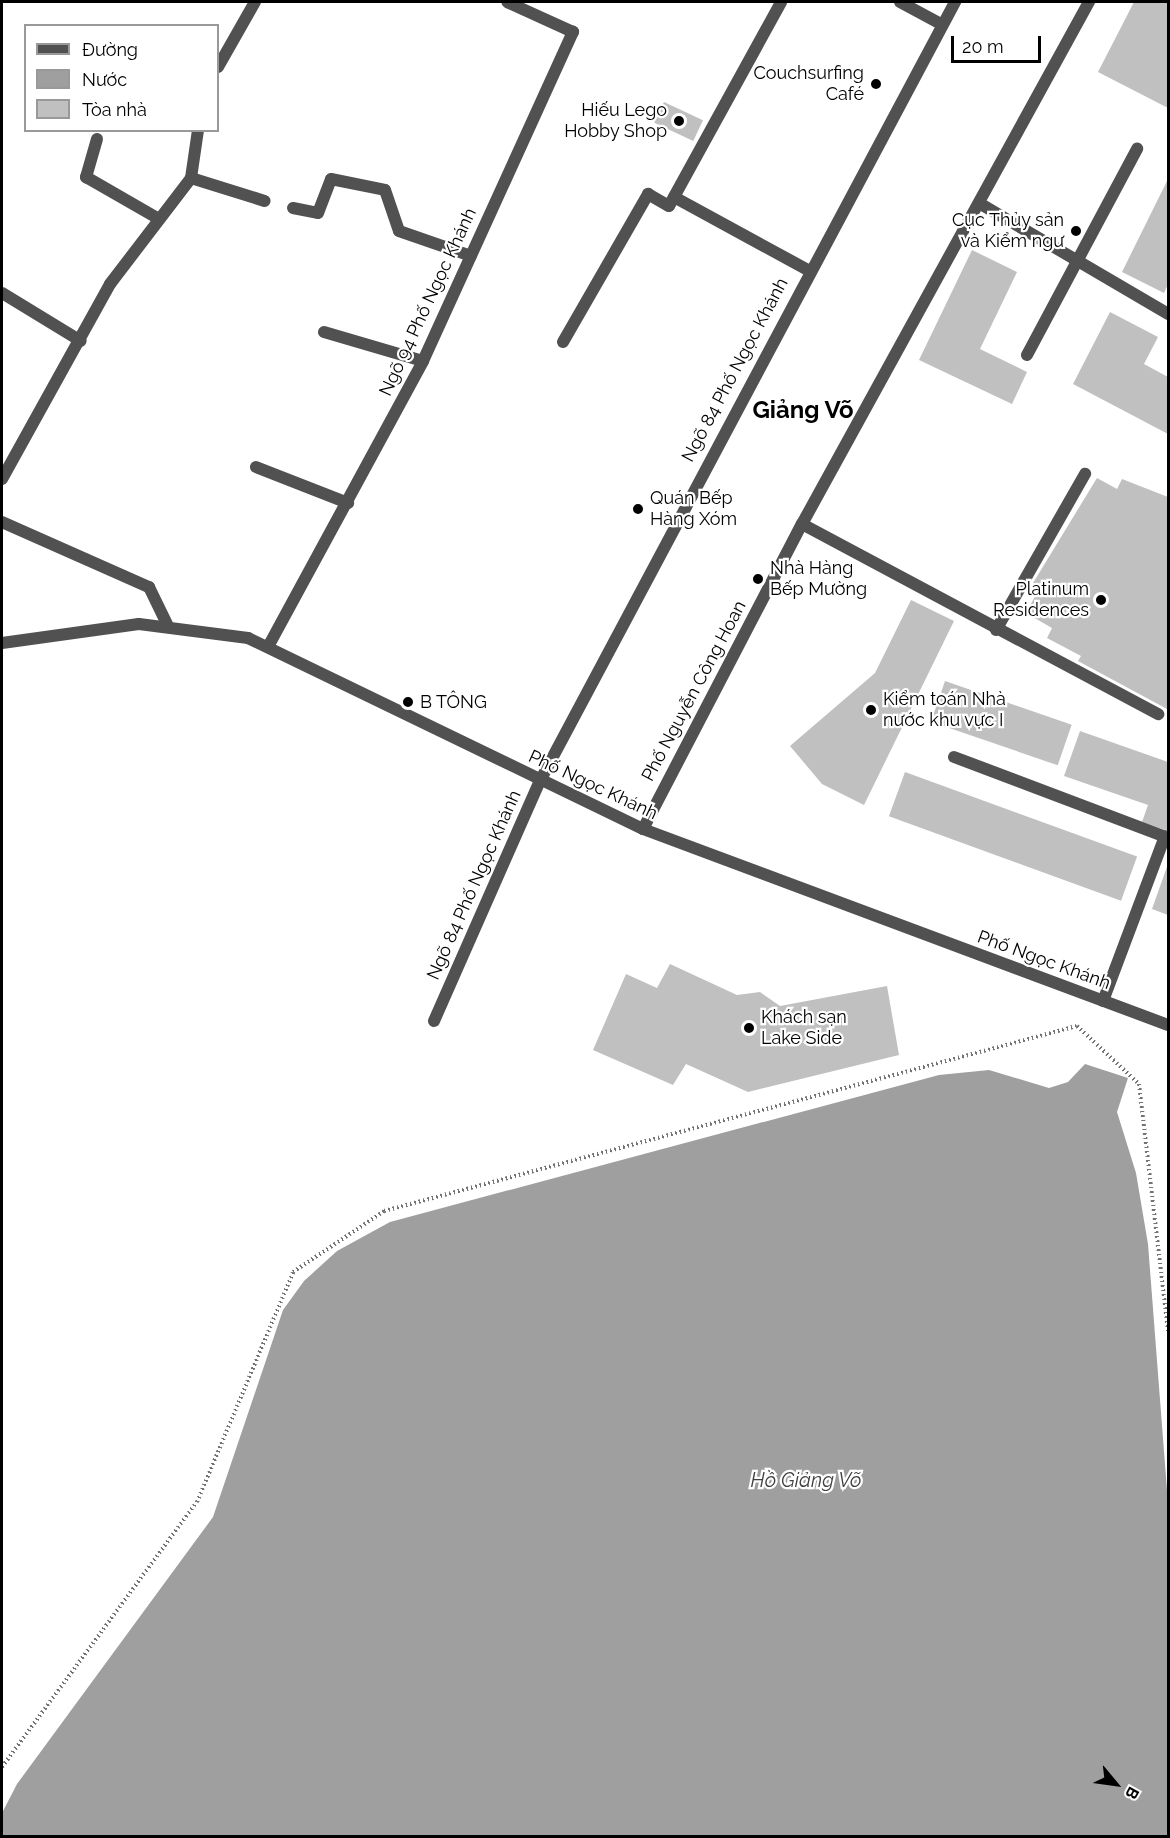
<!DOCTYPE html>
<meta charset="utf-8">
<style>
body{margin:0}
#map{position:relative;width:1170px;height:1838px;overflow:hidden;background:#fff;font-family:Raleway,sans-serif}
div>[style]{position:absolute}
.water>*{inset:0;background:#9f9f9f}
.building>*{inset:0;background:#c0c0c0;transform-origin:0 0}
.path>*{height:4px;margin-top:-2px;transform-origin:0;background:repeating-linear-gradient(90deg,#737373 0 1.5px,transparent 0 4.5px)}
.service>*{height:12px;margin:-6px;padding:0 6px;transform-origin:6px;border-radius:6px;background:#515151}
.minor>*{height:12px;margin:-6px;padding:0 6px;transform-origin:6px;border-radius:6px;background:#515151}
.tertiary>*{height:12px;margin:-6px;padding:0 6px;transform-origin:6px;border-radius:6px;background:#515151}
.dots>*{width:16px;height:16px;translate:-50% -50%;box-sizing:border-box;border:3px solid #fff;border-radius:50%}
span{translate:-50% -50%;white-space:nowrap;text-align:center;line-height:1.15;-webkit-text-stroke:4.5px #fff;paint-order:stroke}
.poi-label{font-size:18px;color:#000}
.right{translate:-100% -50%;text-align:right}
.left{translate:0 -50%;text-align:left}
.street-label{font-size:18px;color:#000}
.water-label{font-size:20px;color:#404040;font-style:italic}
.district-label{font-size:24px;color:#000;font-weight:700}
.frame{position:absolute;inset:0;border:3px solid #000;pointer-events:none}
.legend{position:absolute;left:24px;top:24px;width:195px;height:108px;box-sizing:border-box;background:#fff;border:2px solid #999;margin:0;padding:8px 10px;list-style:none;font-size:18px;color:#000}
.legend li{display:flex;align-items:center;gap:12px;height:30px}
.legend b{width:30px;border:2px solid #999}
.north{position:absolute;left:1086px;top:1754px;width:60px;height:60px;-webkit-text-stroke:4px #fff;paint-order:stroke;rotate:119deg;font-size:16px;font-weight:700;line-height:24px;text-align:center;color:#000}
.north::after{content:'';display:block;margin:auto;width:21px;height:27px;background:#000;clip-path:polygon(50% 0,100% 100%,50% 72%,0 100%)}
.scale{position:absolute;left:951px;top:36px;width:90px;height:27px;box-sizing:border-box;border:3px solid #000;border-top:0;padding-left:8px;font-size:18px;line-height:21px;white-space:nowrap;color:#000;-webkit-text-stroke:4px #fff;paint-order:stroke}
</style>
<div id="map">
<div class="water">
<div style="clip-path:polygon(1085px 1064px,1128px 1078px,1117px 1112px,1136px 1173px,1148px 1244px,1168px 1503px,1168px 1836px,2px 1836px,2px 1813px,17px 1784px,213px 1517px,283px 1310px,304px 1281px,337px 1251px,390px 1222px,939px 1075px,989px 1070px,1049px 1088px,1068px 1082px)"></div>
</div>
<div class="building">
<div style="clip-path:polygon(1134px 2px,1168px 2px,1168px 108px,1098px 72px)"></div>
<div style="left:664px;top:102px;width:43px;height:23px;rotate:25deg"></div>
<div style="clip-path:polygon(1168px 179px,1168px 284px,1164px 293px,1122px 272px)"></div>
<div style="clip-path:polygon(972px 250px,1017px 272px,980px 349px,1027px 372px,1012px 404px,919px 360px)"></div>
<div style="clip-path:polygon(1110px 312px,1158px 337px,1144px 364px,1168px 377px,1168px 434px,1073px 384px)"></div>
<div style="clip-path:polygon(1097px 478px,1117px 489px,1122px 479px,1168px 497px,1167px 709px,1078px 661px,1081px 656px,1047px 638px,1052px 628px,1026px 613px,1040px 587px,1033px 583px)"></div>
<div style="clip-path:polygon(911px 600px,954px 621px,864px 805px,822px 784px,790px 746px,875px 673px)"></div>
<div style="left:945px;top:681px;width:134px;height:43px;rotate:19deg"></div>
<div style="clip-path:polygon(1080px 731px,1168px 762px,1168px 831px,1142px 822px,1148px 805px,1064px 776px)"></div>
<div style="left:905px;top:772px;width:247px;height:47px;rotate:20deg"></div>
<div style="clip-path:polygon(1168px 864px,1168px 915px,1152px 909px)"></div>
<div style="clip-path:polygon(670px 964px,737px 995px,760px 992px,780px 1006px,887px 986px,899px 1055px,748px 1092px,686px 1064px,673px 1085px,593px 1050px,626px 974px,657px 988px)"></div>
</div>
<div class="path">
<div style="left:2px;top:1767px;width:329px;rotate:-53.7deg"></div>
<div style="left:197px;top:1502px;width:249px;rotate:-67.3deg"></div>
<div style="left:293px;top:1272px;width:110px;rotate:-33.8deg"></div>
<div style="left:384px;top:1211px;width:717px;rotate:-14.95deg"></div>
<div style="left:1077px;top:1026px;width:85px;rotate:43.1deg"></div>
<div style="left:1139px;top:1084px;width:249px;rotate:83.3deg"></div>
</div>
<div class="service">
<div style="left:900px;top:2px;width:47px;rotate:28.2deg"></div>
<div style="left:218px;top:67px;width:75px;rotate:-60.4deg"></div>
<div style="left:97px;top:139px;width:40px;rotate:106deg"></div>
<div style="left:86px;top:177px;width:84px;rotate:29.9deg"></div>
<div style="left:191px;top:178px;width:77px;rotate:17.3deg"></div>
<div style="left:674px;top:197px;width:153px;rotate:28.6deg"></div>
<div style="left:979px;top:203px;width:219px;rotate:30.4deg"></div>
<div style="left:293px;top:208px;width:25px;rotate:11deg"></div>
<div style="left:318px;top:213px;width:36px;rotate:-69deg"></div>
<div style="left:331px;top:179px;width:55px;rotate:11.5deg"></div>
<div style="left:385px;top:190px;width:43px;rotate:71.1deg"></div>
<div style="left:399px;top:231px;width:76px;rotate:19.1deg"></div>
<div style="left:2px;top:293px;width:92px;rotate:31.3deg"></div>
<div style="left:324px;top:332px;width:103px;rotate:16.3deg"></div>
<div style="left:563px;top:342px;width:171px;rotate:-60.1deg"></div>
<div style="left:648px;top:194px;width:24px;rotate:30deg"></div>
<div style="left:669px;top:206px;width:233px;rotate:-61.2deg"></div>
<div style="left:1027px;top:355px;width:234px;rotate:-61.9deg"></div>
<div style="left:256px;top:467px;width:99px;rotate:21.4deg"></div>
<div style="left:2px;top:479px;width:223px;rotate:-61deg"></div>
<div style="left:110px;top:284px;width:133px;rotate:-52.6deg"></div>
<div style="left:191px;top:178px;width:49px;rotate:-81.7deg"></div>
<div style="left:2px;top:522px;width:161px;rotate:23.9deg"></div>
<div style="left:149px;top:587px;width:41px;rotate:64.1deg"></div>
<div style="left:802px;top:524px;width:404px;rotate:28.1deg"></div>
<div style="left:996px;top:630px;width:180px;rotate:-60.3deg"></div>
<div style="left:269px;top:645px;width:323px;rotate:-61.5deg"></div>
<div style="left:423px;top:361px;width:362px;rotate:-65.5deg"></div>
<div style="left:573px;top:32px;width:72px;rotate:-155.6deg"></div>
<div style="left:954px;top:757px;width:229px;rotate:20.7deg"></div>
<div style="left:1103px;top:1001px;width:176px;rotate:-69.4deg"></div>
<div style="left:434px;top:1021px;width:262px;rotate:-66.2deg"></div>
</div>
<div class="minor">
<div style="left:540px;top:781px;width:883px;rotate:-61.95deg"></div>
<div style="left:643px;top:829px;width:344px;rotate:-62.5deg"></div>
<div style="left:802px;top:524px;width:596px;rotate:-61.2deg"></div>
</div>
<div class="tertiary">
<div style="left:2px;top:643px;width:138px;rotate:-7.9deg"></div>
<div style="left:139px;top:624px;width:110px;rotate:7.3deg"></div>
<div style="left:248px;top:638px;width:439px;rotate:25.8deg"></div>
<div style="left:643px;top:829px;width:560px;rotate:20.47deg"></div>
</div>
<div class="dots">
<div style="left:876px;top:84px;background:#000"></div>
<div style="left:679px;top:121px;background:#000"></div>
<div style="left:1076px;top:231px;background:#000"></div>
<div style="left:638px;top:509px;background:#000"></div>
<div style="left:758px;top:579px;background:#000"></div>
<div style="left:1101px;top:600px;background:#000"></div>
<div style="left:408px;top:702px;background:#000"></div>
<div style="left:871px;top:710px;background:#000"></div>
<div style="left:749px;top:1028px;background:#000"></div>
</div>
<div class="poi-label">
<span class="right" style="left:864px;top:84px">Couchsurfing<br>Café</span>
<span class="right" style="left:667px;top:121px">Hiếu Lego<br>Hobby Shop</span>
<span class="right" style="left:1064px;top:231px">Cục Thủy sản<br>và Kiểm ngư</span>
<span class="left" style="left:650px;top:509px">Quán Bếp<br>Hàng Xóm</span>
<span class="left" style="left:770px;top:579px">Nhà Hàng<br>Bếp Mường</span>
<span class="right" style="left:1089px;top:600px">Platinum<br>Residences</span>
<span class="left" style="left:883px;top:710px">Kiểm toán Nhà<br>nước khu vực I</span>
<span class="left" style="left:420px;top:702px">B TÔNG</span>
<span class="left" style="left:761px;top:1028px">Khách sạn<br>Lake Side</span>
</div>
<div class="street-label">
<span style="left:428px;top:302px;rotate:-65deg">Ngõ 94 Phố Ngọc Khánh</span>
<span style="left:735px;top:370px;rotate:-62deg">Ngõ 84 Phố Ngọc Khánh</span>
<span style="left:694px;top:691px;rotate:-62deg">Phố Nguyễn Công Hoan</span>
<span style="left:593px;top:785px;rotate:25deg">Phố Ngọc Khánh</span>
<span style="left:474px;top:885px;rotate:-66deg">Ngõ 84 Phố Ngọc Khánh</span>
<span style="left:1044px;top:960px;rotate:20deg">Phố Ngọc Khánh</span>
</div>
<div class="water-label">
<span style="left:806px;top:1480px">Hồ Giảng Võ</span>
</div>
<div class="district-label">
<span style="left:803px;top:410px">Giảng Võ</span>
</div>
<div class="frame"></div>
<ul class="legend">
<li><b style="height:8px;background:#515151"></b>Đường</li>
<li><b style="height:16px;background:#9f9f9f"></b>Nước</li>
<li><b style="height:16px;background:#c0c0c0"></b>Tòa nhà</li>
</ul>
<div class="north">B</div>
<div class="scale">20 m</div>
</div>
